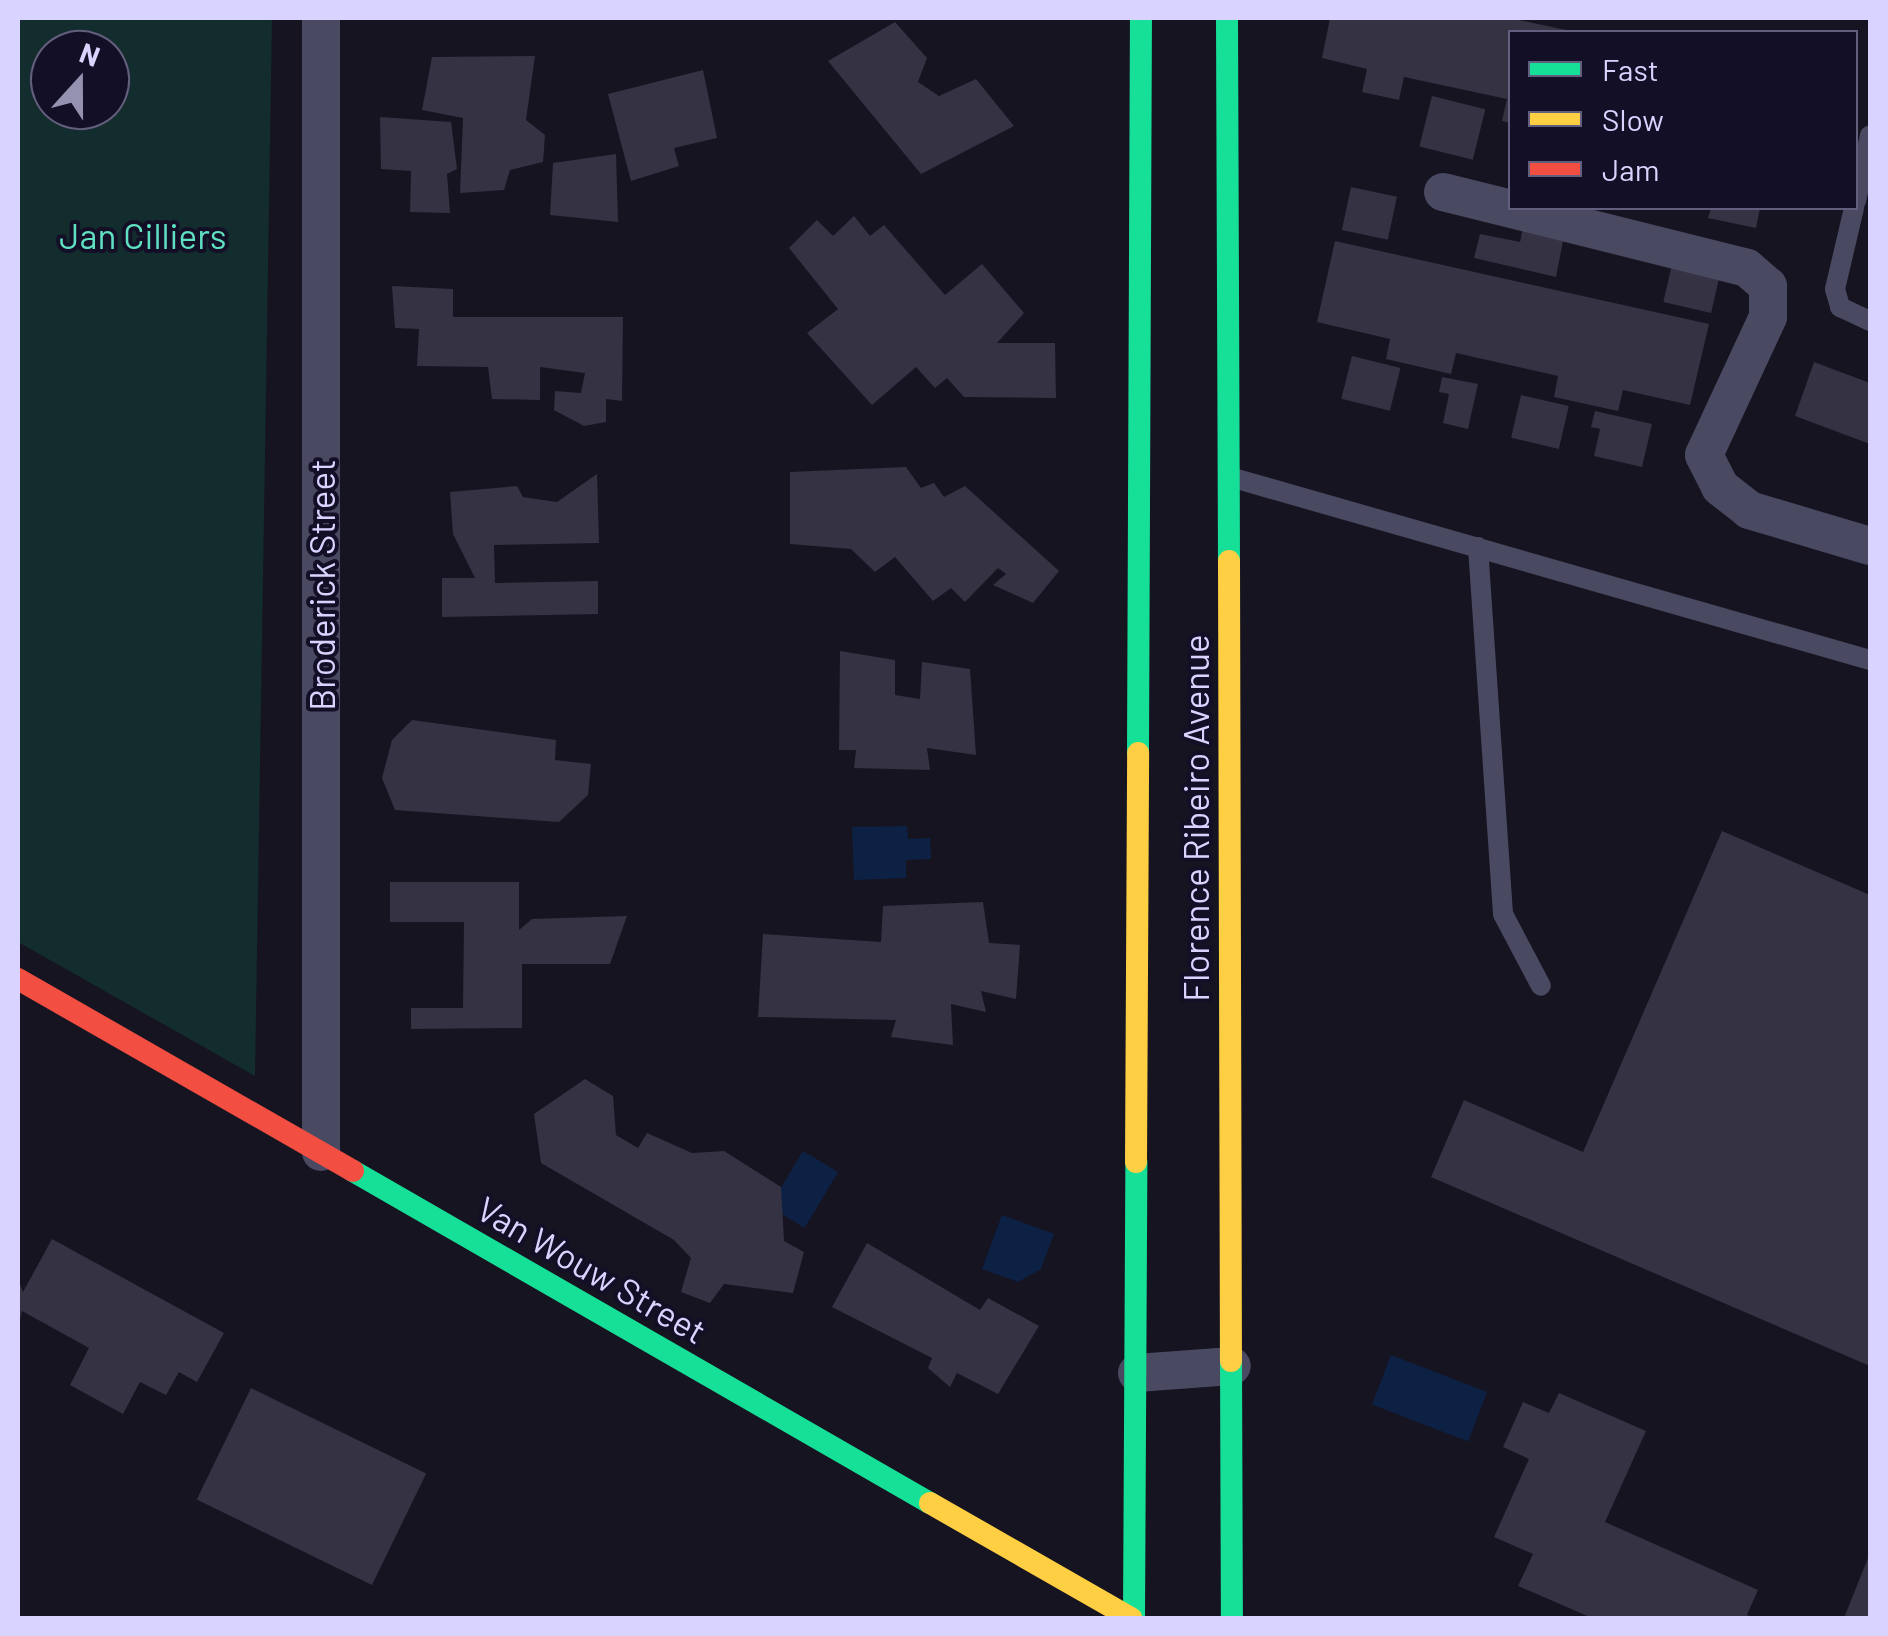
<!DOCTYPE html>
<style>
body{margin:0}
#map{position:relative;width:1888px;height:1636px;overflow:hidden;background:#161421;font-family:Barlow,sans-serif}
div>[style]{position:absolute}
.green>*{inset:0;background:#132c2d}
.water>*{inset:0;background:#0d2144;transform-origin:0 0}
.building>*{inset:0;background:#343243;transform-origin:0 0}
.lane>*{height:20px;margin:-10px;padding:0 10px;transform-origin:10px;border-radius:10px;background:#4a4962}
.street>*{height:38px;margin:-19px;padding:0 19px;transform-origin:19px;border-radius:19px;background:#4a4962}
.fast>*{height:22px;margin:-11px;padding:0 11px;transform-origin:11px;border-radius:11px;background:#16e098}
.slow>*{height:22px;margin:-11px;padding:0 11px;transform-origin:11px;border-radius:11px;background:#ffcf43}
.jam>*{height:22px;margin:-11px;padding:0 11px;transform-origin:11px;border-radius:11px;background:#f24e42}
span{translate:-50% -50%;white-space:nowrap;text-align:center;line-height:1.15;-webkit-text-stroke:8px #130f26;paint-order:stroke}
.park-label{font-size:35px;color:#5fe0c0}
.street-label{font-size:35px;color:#d9d4ff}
.frame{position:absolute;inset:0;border:20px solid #d9d4ff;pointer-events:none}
.legend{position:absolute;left:1508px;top:30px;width:350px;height:180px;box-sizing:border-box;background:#130f26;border:2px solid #625e7d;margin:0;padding:12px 18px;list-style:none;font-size:30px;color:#d9d4ff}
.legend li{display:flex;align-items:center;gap:20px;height:50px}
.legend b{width:50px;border:2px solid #625e7d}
.north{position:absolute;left:30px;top:30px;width:100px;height:100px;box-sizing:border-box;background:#130f26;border:2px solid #625e7d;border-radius:50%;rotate:21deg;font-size:28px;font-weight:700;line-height:40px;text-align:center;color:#d9d4ff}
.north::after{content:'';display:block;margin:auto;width:35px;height:45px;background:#9591b1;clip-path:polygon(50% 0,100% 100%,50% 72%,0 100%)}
</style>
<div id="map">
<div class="green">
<div style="clip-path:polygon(evenodd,18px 18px,272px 18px,255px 1076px,18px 942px,18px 18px,50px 50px,110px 50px,110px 110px,50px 110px,50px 50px)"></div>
</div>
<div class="water">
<div style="clip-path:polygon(907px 826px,908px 839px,930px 838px,931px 859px,906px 860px,906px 878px,854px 880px,852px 827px)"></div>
<div style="left:803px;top:1151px;width:41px;height:65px;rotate:31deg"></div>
<div style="clip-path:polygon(1002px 1215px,1054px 1234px,1041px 1269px,1018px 1282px,982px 1269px)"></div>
<div style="left:1391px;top:1355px;width:103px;height:53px;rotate:21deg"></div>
</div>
<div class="building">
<div style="clip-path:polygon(1330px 18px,1510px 18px,1571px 31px,1510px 32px,1510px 123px,1502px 121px,1507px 99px,1404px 77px,1399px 100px,1362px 92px,1367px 69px,1322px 58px)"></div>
<div style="clip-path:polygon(895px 22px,927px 58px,918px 82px,939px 96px,976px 79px,1014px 126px,921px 174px,828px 61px)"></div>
<div style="clip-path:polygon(535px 56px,526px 120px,545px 135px,543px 162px,510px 170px,504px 190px,460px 193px,463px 118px,422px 110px,432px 57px)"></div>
<div style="clip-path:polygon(703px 70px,717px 138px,674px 148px,679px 166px,631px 181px,608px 94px)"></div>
<div style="left:1432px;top:96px;width:55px;height:52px;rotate:14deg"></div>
<div style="clip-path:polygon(380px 117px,451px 122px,457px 169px,447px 174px,450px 213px,410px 212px,411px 171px,381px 169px)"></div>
<div style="clip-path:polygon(616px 154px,618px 222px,550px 215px,553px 163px)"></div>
<div style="left:1351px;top:187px;width:47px;height:44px;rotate:12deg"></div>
<div style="clip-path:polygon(1711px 208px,1760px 208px,1756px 228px,1708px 218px)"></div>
<div style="clip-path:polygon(854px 216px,870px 236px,884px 225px,945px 295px,982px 264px,1024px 313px,997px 343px,1055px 343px,1056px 398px,964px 397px,947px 378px,935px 388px,916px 367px,872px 405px,807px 333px,838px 309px,789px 248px,817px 220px,833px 236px)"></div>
<div style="clip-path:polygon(1523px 227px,1564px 236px,1556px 277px,1474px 258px,1480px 234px,1520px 242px)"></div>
<div style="clip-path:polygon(1335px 241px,1709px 324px,1690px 405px,1623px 390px,1618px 411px,1554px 397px,1558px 376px,1456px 353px,1451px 374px,1386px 359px,1390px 339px,1317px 322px)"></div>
<div style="left:1673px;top:260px;width:49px;height:43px;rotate:13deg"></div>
<div style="clip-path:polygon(392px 286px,453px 289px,453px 317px,623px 317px,622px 401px,606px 399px,606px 422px,584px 426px,554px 410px,555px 391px,581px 393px,585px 373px,540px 367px,540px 400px,492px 399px,488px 367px,417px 366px,419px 329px,395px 328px)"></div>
<div style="left:1352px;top:356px;width:50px;height:44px;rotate:14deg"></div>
<div style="clip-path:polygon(1814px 362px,1870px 383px,1870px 444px,1795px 416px)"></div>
<div style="clip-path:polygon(1442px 377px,1478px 384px,1468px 429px,1443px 423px,1449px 394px,1439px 392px)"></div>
<div style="left:1521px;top:395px;width:49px;height:44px;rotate:13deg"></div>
<div style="clip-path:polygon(1595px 411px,1652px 424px,1642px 467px,1594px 456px,1600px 429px,1591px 427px)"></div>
<div style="clip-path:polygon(906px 467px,921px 488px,934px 483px,944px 497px,965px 486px,1059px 571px,1033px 603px,993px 585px,1006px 574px,998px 568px,965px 602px,951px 588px,933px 601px,895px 557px,875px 572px,851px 549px,790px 544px,790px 472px)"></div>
<div style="clip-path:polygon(597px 474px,599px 543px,494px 545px,495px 583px,598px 581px,598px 614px,442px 617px,442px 578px,475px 578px,453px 534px,450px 492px,517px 486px,523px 497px,557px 502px)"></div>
<div style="clip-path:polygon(840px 651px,895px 660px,895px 695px,920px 699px,922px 662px,970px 669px,976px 755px,927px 748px,930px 770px,854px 768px,856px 750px,839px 750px)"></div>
<div style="clip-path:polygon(412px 720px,556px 740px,555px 760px,591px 764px,588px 795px,559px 822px,395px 810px,382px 778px,392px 740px)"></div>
<div style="clip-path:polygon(1722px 831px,1870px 895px,1870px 1366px,1431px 1177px,1464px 1100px,1583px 1152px)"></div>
<div style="clip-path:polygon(390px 882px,519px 882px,519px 930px,532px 919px,627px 916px,610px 964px,522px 964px,522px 1028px,411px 1029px,411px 1008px,463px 1008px,464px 922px,390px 922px)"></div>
<div style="clip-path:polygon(983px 902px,989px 943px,1020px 945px,1016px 999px,981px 991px,986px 1012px,951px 1004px,953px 1045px,891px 1037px,896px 1020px,758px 1017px,763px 934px,881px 942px,883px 906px)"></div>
<div style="clip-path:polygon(585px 1079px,613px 1096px,616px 1135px,638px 1148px,647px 1133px,692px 1153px,724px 1151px,781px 1187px,784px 1241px,804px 1252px,793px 1293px,724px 1284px,710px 1303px,681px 1292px,691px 1258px,674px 1240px,541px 1163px,534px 1114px)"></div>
<div style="clip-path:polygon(52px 1239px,224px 1333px,197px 1382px,179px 1372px,166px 1395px,140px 1382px,123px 1414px,70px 1385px,89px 1348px,22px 1311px,18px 1327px,18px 1279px,23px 1292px)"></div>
<div style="clip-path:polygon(867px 1243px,980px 1310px,988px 1298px,1039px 1326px,998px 1394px,957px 1373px,950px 1387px,928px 1368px,932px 1358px,832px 1307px)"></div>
<div style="left:251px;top:1388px;width:195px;height:124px;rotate:26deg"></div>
<div style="clip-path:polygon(1559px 1393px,1646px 1431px,1605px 1522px,1758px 1590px,1747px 1615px,1754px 1618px,1592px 1618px,1518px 1586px,1533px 1554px,1494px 1537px,1529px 1459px,1503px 1447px,1523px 1402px,1549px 1413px)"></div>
<div style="clip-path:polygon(1870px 1553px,1870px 1618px,1844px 1618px)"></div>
</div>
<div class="lane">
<div style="left:1856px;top:201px;width:67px;rotate:-78deg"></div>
<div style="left:1854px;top:208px;width:83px;rotate:103.2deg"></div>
<div style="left:1835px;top:289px;width:19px;rotate:74deg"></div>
<div style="left:1840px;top:307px;width:33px;rotate:25deg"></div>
<div style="left:1230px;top:477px;width:666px;rotate:15.96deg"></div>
<div style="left:1478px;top:547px;width:368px;rotate:86.1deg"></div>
<div style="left:1503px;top:914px;width:81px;rotate:62.2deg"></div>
</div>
<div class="street">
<div style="left:1443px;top:192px;width:313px;rotate:14deg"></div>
<div style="left:1747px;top:268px;width:28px;rotate:41deg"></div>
<div style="left:1768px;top:286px;width:31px;rotate:90deg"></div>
<div style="left:1768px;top:317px;width:152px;rotate:114.9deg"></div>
<div style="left:1704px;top:455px;width:36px;rotate:63deg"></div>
<div style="left:1720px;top:487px;width:37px;rotate:38deg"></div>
<div style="left:1749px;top:510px;width:126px;rotate:16.6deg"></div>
<div style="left:321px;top:1152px;width:1134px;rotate:-90deg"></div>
<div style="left:1137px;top:1373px;width:95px;rotate:-4.2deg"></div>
</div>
<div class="fast">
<div style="left:1227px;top:18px;width:543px;rotate:89.79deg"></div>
<div style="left:1138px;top:753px;width:735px;rotate:-89.77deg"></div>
<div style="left:353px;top:1171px;width:666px;rotate:29.92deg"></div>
<div style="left:1231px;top:1361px;width:257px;rotate:89.8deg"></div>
<div style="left:1134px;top:1618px;width:456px;rotate:-89.7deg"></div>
</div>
<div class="slow">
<div style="left:1229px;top:561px;width:800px;rotate:89.86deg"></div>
<div style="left:1136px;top:1162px;width:409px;rotate:-89.7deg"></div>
<div style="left:930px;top:1503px;width:232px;rotate:29.8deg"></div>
</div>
<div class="jam">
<div style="left:18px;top:979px;width:386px;rotate:29.8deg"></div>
</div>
<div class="park-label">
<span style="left:143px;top:235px">Jan Cilliers</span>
</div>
<div class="street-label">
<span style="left:321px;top:585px;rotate:-90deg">Broderick Street</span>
<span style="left:1195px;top:818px;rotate:-90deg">Florence Ribeiro Avenue</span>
<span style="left:592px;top:1269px;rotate:30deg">Van Wouw Street</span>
</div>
<div class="frame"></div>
<ul class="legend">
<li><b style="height:12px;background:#16e098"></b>Fast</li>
<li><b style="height:12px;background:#ffcf43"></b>Slow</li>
<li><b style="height:12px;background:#f24e42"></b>Jam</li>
</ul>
<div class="north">N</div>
</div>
